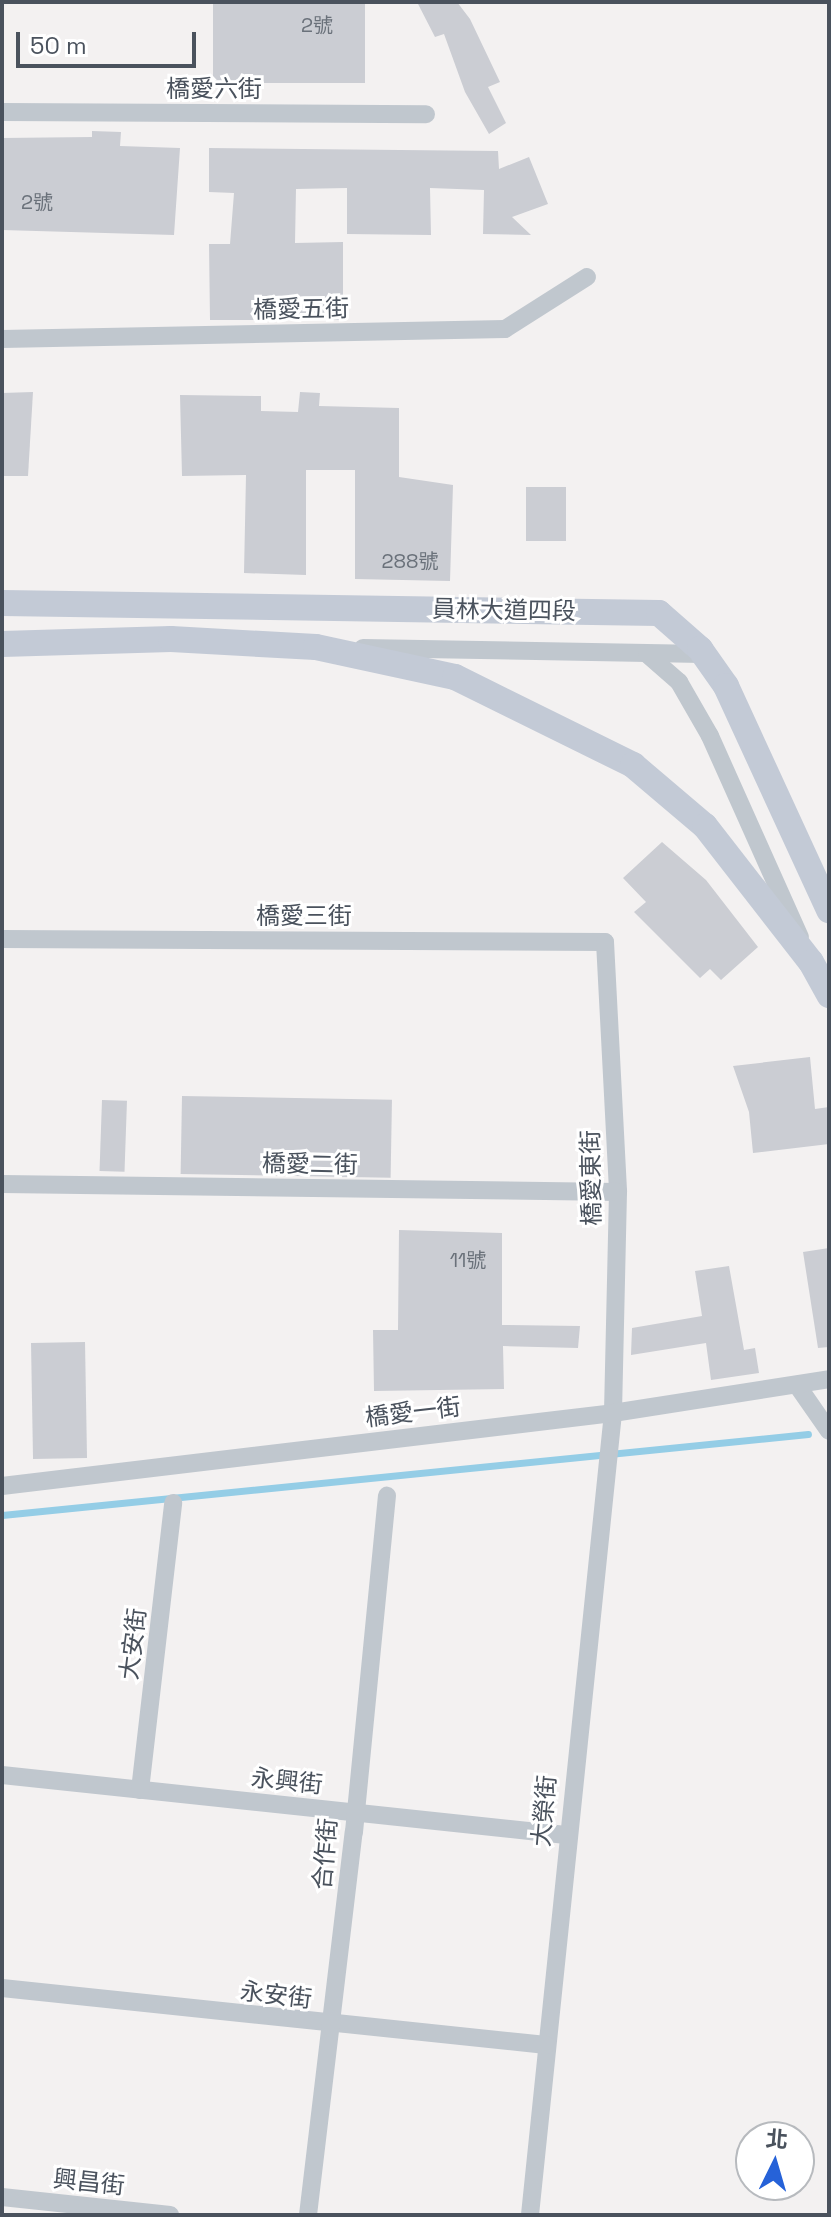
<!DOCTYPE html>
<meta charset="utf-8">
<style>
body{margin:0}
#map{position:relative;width:831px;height:2217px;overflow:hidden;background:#f3f1f1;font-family:"Space Grotesk","Noto Sans TC",sans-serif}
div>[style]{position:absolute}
.stream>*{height:7px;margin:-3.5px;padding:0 3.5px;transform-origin:3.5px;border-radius:3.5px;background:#94cde6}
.building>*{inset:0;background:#cbcdd3;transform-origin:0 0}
.street>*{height:18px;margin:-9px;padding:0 9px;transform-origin:9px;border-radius:9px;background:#c0c7ce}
.secondary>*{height:26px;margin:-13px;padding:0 13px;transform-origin:13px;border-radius:13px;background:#c3cad6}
span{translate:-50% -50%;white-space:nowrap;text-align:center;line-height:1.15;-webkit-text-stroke:6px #fff;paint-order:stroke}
.number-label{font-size:20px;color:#6a717a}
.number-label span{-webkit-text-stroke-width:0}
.street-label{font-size:24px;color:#4a525d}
.frame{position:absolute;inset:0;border:4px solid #4a525d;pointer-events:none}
.north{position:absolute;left:735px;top:2121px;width:80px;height:80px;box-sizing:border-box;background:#fff;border:2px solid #b7babe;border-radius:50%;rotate:5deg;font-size:22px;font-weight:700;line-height:32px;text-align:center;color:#4a525d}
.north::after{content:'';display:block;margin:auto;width:28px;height:36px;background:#2662d8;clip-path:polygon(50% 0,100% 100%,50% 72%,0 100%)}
.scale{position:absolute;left:16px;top:32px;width:180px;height:36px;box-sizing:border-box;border:4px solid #4a525d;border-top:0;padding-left:10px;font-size:24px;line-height:28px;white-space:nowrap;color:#4a525d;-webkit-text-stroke:6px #fff;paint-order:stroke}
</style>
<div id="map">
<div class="stream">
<div style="left:2px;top:1515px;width:810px;rotate:-5.74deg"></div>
</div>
<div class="building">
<div style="left:213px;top:2px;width:152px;height:81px"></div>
<div style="clip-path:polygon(417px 2px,457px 2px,470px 19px,500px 82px,488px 87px,506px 123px,489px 134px,465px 92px,444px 34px,435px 37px)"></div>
<div style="clip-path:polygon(92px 131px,121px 132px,120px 146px,180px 148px,174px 235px,2px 230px,2px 138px,92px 137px)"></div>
<div style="clip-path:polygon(209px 148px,498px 151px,499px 169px,529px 157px,548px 204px,512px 217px,531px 235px,483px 234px,484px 190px,430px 188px,431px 235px,347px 234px,347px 188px,296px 189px,295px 243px,343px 242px,343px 320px,210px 320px,209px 244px,230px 244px,234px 193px,209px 192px)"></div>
<div style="clip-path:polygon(33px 392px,28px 476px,2px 476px,2px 393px)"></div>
<div style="clip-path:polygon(300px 392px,320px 393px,319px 406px,399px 408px,399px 477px,453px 485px,450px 581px,355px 579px,355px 470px,306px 470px,306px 575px,244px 573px,246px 475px,182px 476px,180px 395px,261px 396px,261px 411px,298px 412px)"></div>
<div style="left:526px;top:487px;width:40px;height:54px"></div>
<div style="clip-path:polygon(662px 842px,706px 880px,758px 947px,721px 980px,710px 969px,700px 978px,634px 912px,646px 902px,623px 878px)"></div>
<div style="clip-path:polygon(810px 1057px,815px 1109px,829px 1107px,829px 1144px,753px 1153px,749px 1112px,733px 1066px)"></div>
<div style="left:182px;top:1096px;width:210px;height:78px;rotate:1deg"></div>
<div style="left:102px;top:1100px;width:25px;height:71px;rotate:2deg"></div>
<div style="clip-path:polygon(399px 1230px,502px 1233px,502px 1325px,580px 1326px,578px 1348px,503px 1346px,504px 1389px,374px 1391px,373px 1330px,398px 1330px)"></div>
<div style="clip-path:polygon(829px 1248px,829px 1347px,818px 1348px,803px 1252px)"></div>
<div style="clip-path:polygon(729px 1266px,744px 1350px,755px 1348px,759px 1373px,711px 1380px,706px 1343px,631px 1355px,632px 1328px,702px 1316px,695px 1271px)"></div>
<div style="left:85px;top:1342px;width:116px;height:54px;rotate:89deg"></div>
</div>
<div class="street">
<div style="left:2px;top:112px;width:424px;rotate:0.3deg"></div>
<div style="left:2px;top:339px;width:503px;rotate:-1.14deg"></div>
<div style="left:505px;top:329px;width:97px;rotate:-32.4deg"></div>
<div style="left:363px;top:648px;width:340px;rotate:1deg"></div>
<div style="left:647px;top:654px;width:43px;rotate:41.2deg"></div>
<div style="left:679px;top:682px;width:62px;rotate:60.1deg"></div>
<div style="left:710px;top:736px;width:220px;rotate:65.9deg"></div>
<div style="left:2px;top:939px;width:603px;rotate:0.29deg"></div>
<div style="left:605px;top:942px;width:250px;rotate:87deg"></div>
<div style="left:618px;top:1192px;width:221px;rotate:91.3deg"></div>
<div style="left:613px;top:1413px;width:806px;rotate:95.91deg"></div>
<div style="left:2px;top:1184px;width:616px;rotate:0.74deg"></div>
<div style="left:797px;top:1385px;width:56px;rotate:55.2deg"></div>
<div style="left:2px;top:1486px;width:615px;rotate:-6.81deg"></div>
<div style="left:613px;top:1413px;width:219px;rotate:-8.9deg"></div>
<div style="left:2px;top:1775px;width:567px;rotate:6.07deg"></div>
<div style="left:140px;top:1790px;width:289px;rotate:-83.4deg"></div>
<div style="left:2px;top:1988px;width:547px;rotate:5.98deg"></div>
<div style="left:2px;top:2197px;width:169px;rotate:6.1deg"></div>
<div style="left:308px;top:2215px;width:386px;rotate:-83.2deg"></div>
<div style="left:354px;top:1832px;width:338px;rotate:-84.4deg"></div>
</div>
<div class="secondary">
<div style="left:2px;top:603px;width:657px;rotate:0.87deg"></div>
<div style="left:659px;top:613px;width:55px;rotate:41.3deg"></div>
<div style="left:700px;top:649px;width:45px;rotate:54.9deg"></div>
<div style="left:726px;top:686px;width:247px;rotate:65.3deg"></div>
<div style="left:2px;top:644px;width:169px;rotate:-1.7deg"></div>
<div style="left:171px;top:639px;width:145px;rotate:3.2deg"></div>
<div style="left:316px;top:647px;width:142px;rotate:12.2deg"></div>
<div style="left:455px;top:677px;width:199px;rotate:26.3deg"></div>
<div style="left:633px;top:765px;width:94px;rotate:40.3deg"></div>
<div style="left:705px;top:826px;width:172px;rotate:52.1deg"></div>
<div style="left:811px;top:962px;width:38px;rotate:61deg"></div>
</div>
<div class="number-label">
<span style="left:317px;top:25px">2號</span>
<span style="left:37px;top:202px">2號</span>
<span style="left:410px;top:561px">288號</span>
<span style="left:468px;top:1260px">11號</span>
</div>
<div class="street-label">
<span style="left:214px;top:89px">橋愛六街</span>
<span style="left:301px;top:309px;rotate:-1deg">橋愛五街</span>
<span style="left:504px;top:610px;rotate:1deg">員林大道四段</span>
<span style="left:304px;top:916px">橋愛三街</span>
<span style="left:310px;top:1164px;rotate:1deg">橋愛二街</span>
<span style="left:591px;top:1178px;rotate:-91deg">橋愛東街</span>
<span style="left:413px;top:1412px;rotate:-7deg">橋愛一街</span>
<span style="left:133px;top:1644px;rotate:-83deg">大安街</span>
<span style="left:287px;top:1781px;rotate:6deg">永興街</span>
<span style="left:544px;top:1811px;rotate:-85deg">大榮街</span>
<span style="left:325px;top:1854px;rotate:-85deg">合作街</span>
<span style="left:276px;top:1995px;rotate:7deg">永安街</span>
<span style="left:89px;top:2182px;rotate:6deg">興昌街</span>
</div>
<div class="frame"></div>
<div class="north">北</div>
<div class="scale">50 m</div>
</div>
